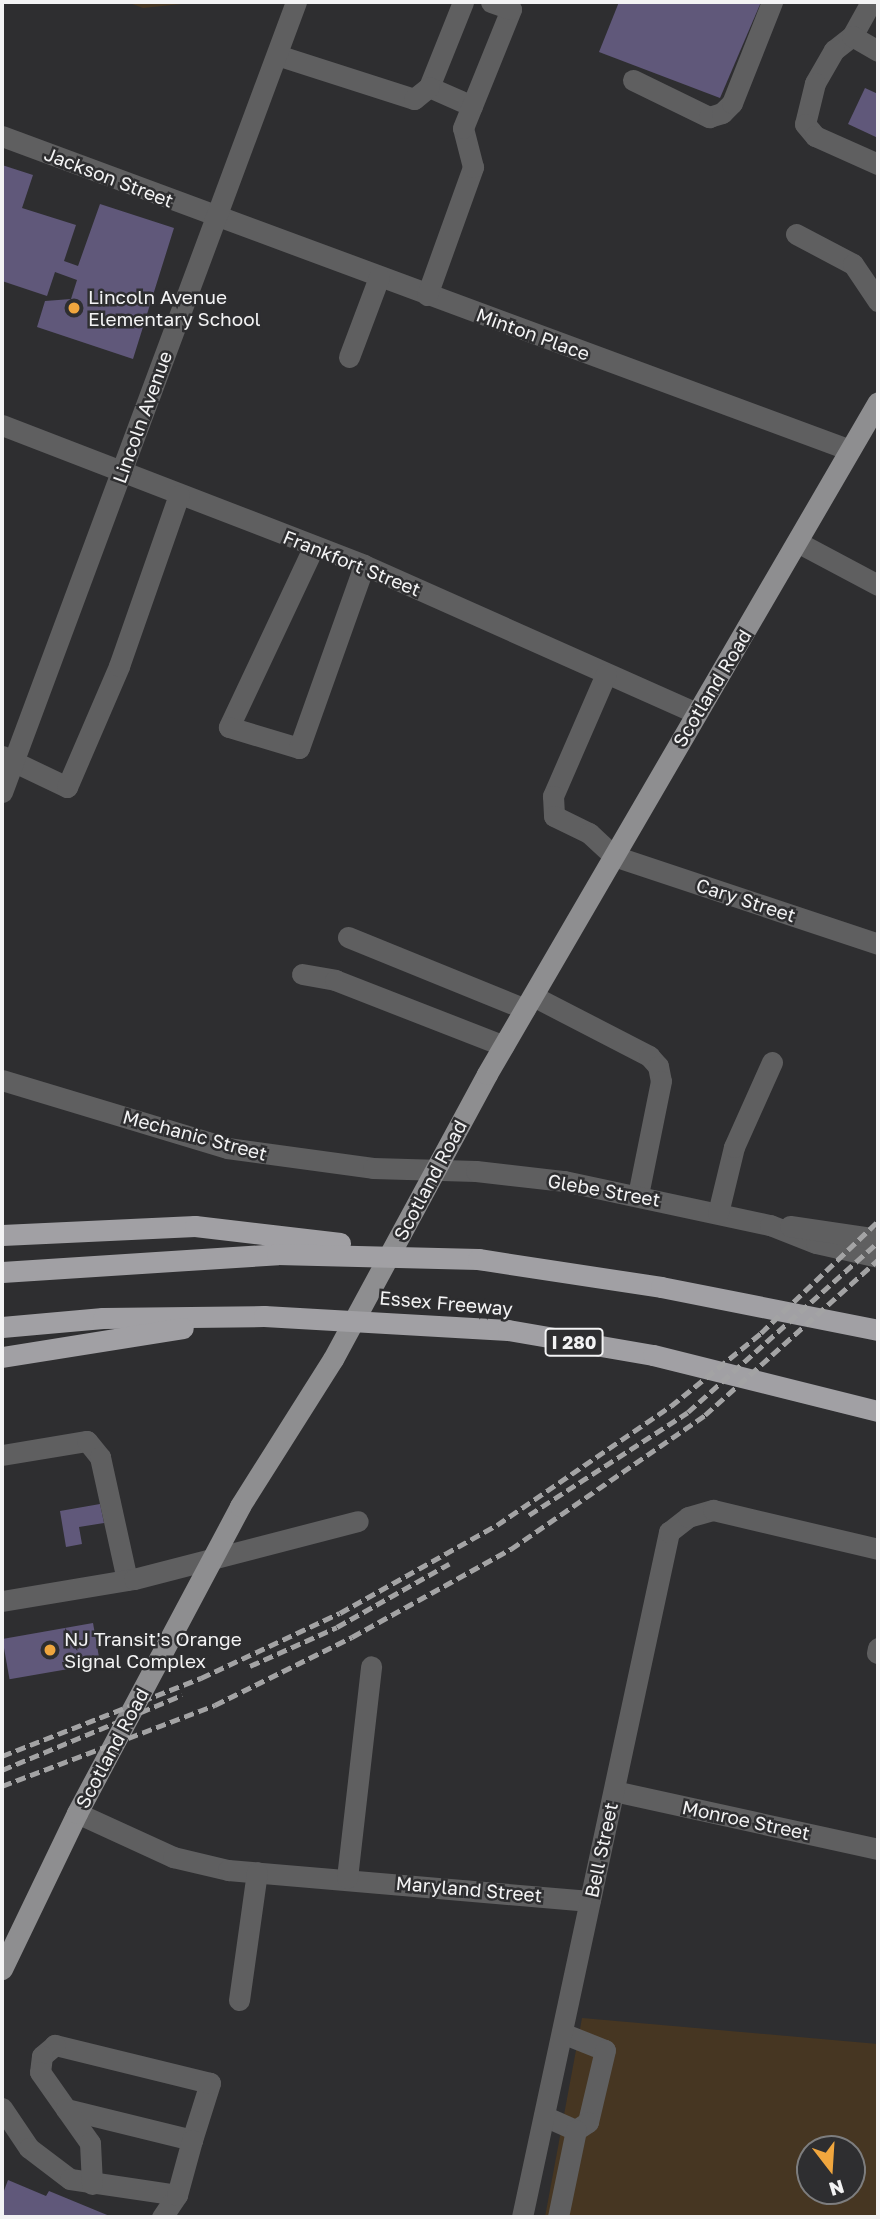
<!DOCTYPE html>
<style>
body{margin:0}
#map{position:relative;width:880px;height:2219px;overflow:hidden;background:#2e2e30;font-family:"Golos Text",sans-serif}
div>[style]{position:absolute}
.green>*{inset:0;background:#463622}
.building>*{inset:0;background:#60587a;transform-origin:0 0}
.minor>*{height:21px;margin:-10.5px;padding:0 10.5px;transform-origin:10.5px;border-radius:10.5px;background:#5f5f60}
.major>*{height:21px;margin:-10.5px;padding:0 10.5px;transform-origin:10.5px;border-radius:10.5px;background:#8e8e90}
.highway>*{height:21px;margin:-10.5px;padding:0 10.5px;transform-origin:10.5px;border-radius:10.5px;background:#a1a0a4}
.rail>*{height:5px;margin-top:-2.5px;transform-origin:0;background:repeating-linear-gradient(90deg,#a3a3a4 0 10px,transparent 0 15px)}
.dots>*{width:19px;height:19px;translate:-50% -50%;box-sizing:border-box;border:4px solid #2e2e30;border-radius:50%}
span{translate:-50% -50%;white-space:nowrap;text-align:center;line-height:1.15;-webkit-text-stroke:5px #2e2e30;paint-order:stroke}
.shield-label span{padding:2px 5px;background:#2e2e30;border:2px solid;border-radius:5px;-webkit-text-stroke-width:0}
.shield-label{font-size:18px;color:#f3f3f4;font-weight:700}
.street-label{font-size:19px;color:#f3f3f4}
.poi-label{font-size:19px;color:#f3f3f4}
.left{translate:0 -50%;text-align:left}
.frame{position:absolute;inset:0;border:4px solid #f3f3f4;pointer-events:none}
.north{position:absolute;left:796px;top:2135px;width:70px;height:70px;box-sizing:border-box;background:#2e2e30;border:2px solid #7d7d7e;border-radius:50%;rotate:163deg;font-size:19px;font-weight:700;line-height:28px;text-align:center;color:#f3f3f4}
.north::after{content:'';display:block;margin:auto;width:24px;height:32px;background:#f0a63e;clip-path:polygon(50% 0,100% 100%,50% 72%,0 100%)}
</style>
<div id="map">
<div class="green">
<div style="clip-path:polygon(127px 2px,201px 2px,143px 8px)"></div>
<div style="clip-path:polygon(evenodd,582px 2018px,878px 2044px,878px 2217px,545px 2217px,582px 2018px,810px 2149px,852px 2149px,852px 2191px,810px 2191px,810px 2149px)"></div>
</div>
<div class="building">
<div style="clip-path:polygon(619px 2px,761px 2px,720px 98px,599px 52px)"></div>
<div style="clip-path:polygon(865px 88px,878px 94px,878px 138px,848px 124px)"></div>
<div style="clip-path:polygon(2px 165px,33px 175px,22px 208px,76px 225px,64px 261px,78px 266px,100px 204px,174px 228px,133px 359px,37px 327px,45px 301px,71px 299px,77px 280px,55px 272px,47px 296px,2px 281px)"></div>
<div style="clip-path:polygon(100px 1504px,104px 1523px,79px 1527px,82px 1544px,66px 1547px,60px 1511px)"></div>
<div style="left:93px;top:1623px;width:41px;height:92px;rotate:80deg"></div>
<div style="clip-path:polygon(8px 2180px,46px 2196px,49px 2191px,112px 2217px,2px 2217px,2px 2196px)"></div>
</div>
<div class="minor">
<div style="left:463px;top:2px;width:92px;rotate:111.8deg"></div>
<div style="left:429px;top:87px;width:47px;rotate:23.8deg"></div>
<div style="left:871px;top:2px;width:39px;rotate:119deg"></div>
<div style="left:852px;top:36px;width:23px;rotate:142deg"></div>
<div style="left:834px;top:50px;width:38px;rotate:120deg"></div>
<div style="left:815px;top:83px;width:42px;rotate:103.7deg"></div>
<div style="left:805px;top:124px;width:16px;rotate:50deg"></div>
<div style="left:815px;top:136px;width:69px;rotate:24deg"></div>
<div style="left:852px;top:36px;width:30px;rotate:30deg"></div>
<div style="left:277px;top:55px;width:144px;rotate:17.8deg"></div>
<div style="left:414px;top:99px;width:19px;rotate:-39deg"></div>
<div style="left:633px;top:80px;width:85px;rotate:26deg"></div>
<div style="left:709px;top:117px;width:14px;rotate:-17deg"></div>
<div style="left:722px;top:113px;width:14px;rotate:-45deg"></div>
<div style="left:732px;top:103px;width:109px;rotate:-68.4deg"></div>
<div style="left:2px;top:136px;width:904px;rotate:20.32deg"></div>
<div style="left:796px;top:234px;width:64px;rotate:27.8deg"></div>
<div style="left:853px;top:264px;width:45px;rotate:56deg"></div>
<div style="left:427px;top:295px;width:136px;rotate:-70.2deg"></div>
<div style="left:473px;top:167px;width:40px;rotate:-104.4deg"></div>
<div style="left:463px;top:128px;width:128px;rotate:-68deg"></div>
<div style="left:511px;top:9px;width:21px;rotate:-161deg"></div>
<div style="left:349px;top:357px;width:85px;rotate:-69.4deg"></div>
<div style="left:2px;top:425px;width:388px;rotate:21.1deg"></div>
<div style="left:364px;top:565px;width:364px;rotate:24deg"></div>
<div style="left:799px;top:543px;width:89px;rotate:28deg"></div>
<div style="left:314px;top:546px;width:200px;rotate:115.2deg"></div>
<div style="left:229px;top:727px;width:73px;rotate:16.7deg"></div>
<div style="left:299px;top:748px;width:194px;rotate:-70.4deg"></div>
<div style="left:606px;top:674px;width:133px;rotate:113.5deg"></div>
<div style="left:553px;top:796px;width:20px;rotate:87deg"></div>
<div style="left:554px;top:816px;width:39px;rotate:26deg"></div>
<div style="left:589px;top:833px;width:34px;rotate:43deg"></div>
<div style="left:614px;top:856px;width:278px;rotate:18.4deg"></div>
<div style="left:2px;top:756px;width:72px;rotate:25.5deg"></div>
<div style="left:67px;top:787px;width:132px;rotate:-66.7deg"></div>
<div style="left:119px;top:666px;width:181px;rotate:-70.7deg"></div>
<div style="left:2px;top:792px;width:843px;rotate:-69.59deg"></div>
<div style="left:348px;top:937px;width:191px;rotate:22.1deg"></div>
<div style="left:302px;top:974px;width:34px;rotate:10deg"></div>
<div style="left:335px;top:980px;width:181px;rotate:21.3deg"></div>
<div style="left:533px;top:996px;width:131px;rotate:27.3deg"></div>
<div style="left:649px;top:1056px;width:13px;rotate:48deg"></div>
<div style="left:658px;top:1066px;width:15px;rotate:79deg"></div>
<div style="left:661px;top:1081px;width:116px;rotate:101.4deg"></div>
<div style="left:2px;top:1080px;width:235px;rotate:16.8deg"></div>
<div style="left:227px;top:1148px;width:147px;rotate:7.8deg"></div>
<div style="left:373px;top:1168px;width:103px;rotate:1.7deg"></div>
<div style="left:476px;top:1171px;width:89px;rotate:6.5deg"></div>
<div style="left:564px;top:1181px;width:211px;rotate:12.1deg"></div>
<div style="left:770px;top:1225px;width:49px;rotate:21.4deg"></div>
<div style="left:816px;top:1243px;width:64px;rotate:12.7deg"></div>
<div style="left:718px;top:1213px;width:68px;rotate:-76.4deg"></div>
<div style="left:734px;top:1147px;width:93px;rotate:-65.9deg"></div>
<div style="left:790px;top:1226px;width:89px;rotate:8.4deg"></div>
<div style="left:2px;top:1455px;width:86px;rotate:-9.4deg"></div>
<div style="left:87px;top:1441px;width:21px;rotate:51deg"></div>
<div style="left:100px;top:1457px;width:126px;rotate:77.6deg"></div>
<div style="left:2px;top:1601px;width:134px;rotate:-9.5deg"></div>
<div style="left:134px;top:1579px;width:231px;rotate:-14.5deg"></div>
<div style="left:877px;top:1653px;width:5px;rotate:-79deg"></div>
<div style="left:614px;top:1791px;width:270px;rotate:12.4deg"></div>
<div style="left:77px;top:1813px;width:106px;rotate:24.6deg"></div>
<div style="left:173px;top:1857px;width:57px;rotate:13.3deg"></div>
<div style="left:228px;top:1870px;width:363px;rotate:4.9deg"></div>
<div style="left:347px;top:1878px;width:213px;rotate:-83.5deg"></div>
<div style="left:239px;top:2000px;width:129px;rotate:-82deg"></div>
<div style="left:562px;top:2033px;width:46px;rotate:21.6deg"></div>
<div style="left:605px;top:2050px;width:74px;rotate:103.3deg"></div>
<div style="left:588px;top:2122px;width:14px;rotate:146deg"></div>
<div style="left:2px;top:2108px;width:48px;rotate:56deg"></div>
<div style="left:29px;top:2148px;width:51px;rotate:37.1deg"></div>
<div style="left:70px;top:2179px;width:108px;rotate:8.5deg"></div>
<div style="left:177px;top:2195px;width:27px;rotate:124deg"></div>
<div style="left:66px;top:2109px;width:130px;rotate:13.8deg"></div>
<div style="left:192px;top:2140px;width:60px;rotate:-72.5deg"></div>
<div style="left:210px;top:2083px;width:160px;rotate:-166.2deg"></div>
<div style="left:55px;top:2045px;width:17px;rotate:140deg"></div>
<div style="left:42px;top:2056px;width:16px;rotate:97deg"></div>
<div style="left:40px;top:2072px;width:45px;rotate:54.9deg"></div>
<div style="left:66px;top:2109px;width:42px;rotate:54.8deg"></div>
<div style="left:90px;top:2143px;width:41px;rotate:87.2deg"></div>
<div style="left:544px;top:2116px;width:35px;rotate:24deg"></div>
<div style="left:576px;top:2130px;width:89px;rotate:101.7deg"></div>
<div style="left:177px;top:2195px;width:57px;rotate:-74.7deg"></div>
<div style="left:522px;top:2217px;width:701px;rotate:-77.89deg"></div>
<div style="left:669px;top:1532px;width:24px;rotate:-38deg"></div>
<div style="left:688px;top:1517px;width:26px;rotate:-16deg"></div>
<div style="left:713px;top:1510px;width:170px;rotate:13.3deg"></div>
</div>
<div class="major">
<div style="left:2px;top:1969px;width:173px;rotate:-64.3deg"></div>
<div style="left:77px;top:1813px;width:348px;rotate:-62deg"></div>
<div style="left:240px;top:1506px;width:174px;rotate:-57.7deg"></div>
<div style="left:333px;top:1359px;width:324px;rotate:-61.6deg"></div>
<div style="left:487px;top:1074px;width:777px;rotate:-59.81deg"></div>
</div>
<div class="highway">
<div style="left:2px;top:1235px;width:193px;rotate:-2.7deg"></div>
<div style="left:195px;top:1226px;width:146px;rotate:6.7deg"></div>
<div style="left:2px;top:1272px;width:276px;rotate:-3.7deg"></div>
<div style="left:277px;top:1254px;width:201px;rotate:1.4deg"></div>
<div style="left:478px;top:1259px;width:185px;rotate:8.7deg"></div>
<div style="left:661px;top:1287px;width:221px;rotate:11.2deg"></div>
<div style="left:2px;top:1327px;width:101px;rotate:-5.1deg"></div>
<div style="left:103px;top:1318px;width:161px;rotate:-0.7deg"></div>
<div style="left:264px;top:1316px;width:244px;rotate:3.3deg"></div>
<div style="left:508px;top:1330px;width:147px;rotate:9.8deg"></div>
<div style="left:653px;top:1355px;width:232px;rotate:14deg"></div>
<div style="left:2px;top:1357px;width:183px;rotate:-9.1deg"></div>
</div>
<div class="rail">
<div style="left:529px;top:1515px;width:189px;rotate:-32.9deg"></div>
<div style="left:688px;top:1412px;width:255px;rotate:-41.8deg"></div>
<div style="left:250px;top:1666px;width:95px;rotate:-24.1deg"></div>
<div style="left:337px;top:1627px;width:129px;rotate:-29.4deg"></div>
<div style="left:2px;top:1756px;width:214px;rotate:-21.4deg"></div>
<div style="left:201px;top:1678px;width:153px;rotate:-25.1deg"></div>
<div style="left:340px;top:1613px;width:180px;rotate:-29.3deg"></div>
<div style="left:497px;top:1525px;width:211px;rotate:-34.4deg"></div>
<div style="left:671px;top:1406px;width:116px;rotate:-39deg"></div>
<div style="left:761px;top:1333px;width:162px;rotate:-43.7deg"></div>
<div style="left:2px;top:1770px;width:195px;rotate:-22.6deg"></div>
<div style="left:2px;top:1786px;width:228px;rotate:-20.8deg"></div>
<div style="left:215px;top:1705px;width:153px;rotate:-26.4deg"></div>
<div style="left:352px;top:1637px;width:182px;rotate:-29deg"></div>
<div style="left:511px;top:1549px;width:236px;rotate:-34.6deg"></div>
<div style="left:705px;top:1415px;width:232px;rotate:-41.9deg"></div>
</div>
<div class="dots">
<div style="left:74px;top:308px;background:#f0a63e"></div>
<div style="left:50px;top:1650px;background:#f0a63e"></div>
</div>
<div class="shield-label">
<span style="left:574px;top:1342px">I 280</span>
</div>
<div class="street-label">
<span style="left:109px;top:177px;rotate:21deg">Jackson Street</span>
<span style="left:533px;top:334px;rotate:20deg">Minton Place</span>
<span style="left:142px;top:417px;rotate:-70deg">Lincoln Avenue</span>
<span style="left:352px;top:563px;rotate:22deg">Frankfort Street</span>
<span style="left:712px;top:688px;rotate:-59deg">Scotland Road</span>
<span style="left:746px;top:900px;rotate:18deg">Cary Street</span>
<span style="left:195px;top:1135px;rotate:15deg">Mechanic Street</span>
<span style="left:430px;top:1180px;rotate:-62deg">Scotland Road</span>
<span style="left:604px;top:1190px;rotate:10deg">Glebe Street</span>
<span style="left:446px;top:1303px;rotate:5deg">Essex Freeway</span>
<span style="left:112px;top:1748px;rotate:-62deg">Scotland Road</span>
<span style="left:746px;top:1820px;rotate:12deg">Monroe Street</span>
<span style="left:601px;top:1850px;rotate:-78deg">Bell Street</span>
<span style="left:469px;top:1889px;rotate:5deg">Maryland Street</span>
</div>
<div class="poi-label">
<span class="left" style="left:88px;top:308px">Lincoln Avenue<br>Elementary School</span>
<span class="left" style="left:64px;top:1650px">NJ Transit's Orange<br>Signal Complex</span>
</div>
<div class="frame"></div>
<div class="north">N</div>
</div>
